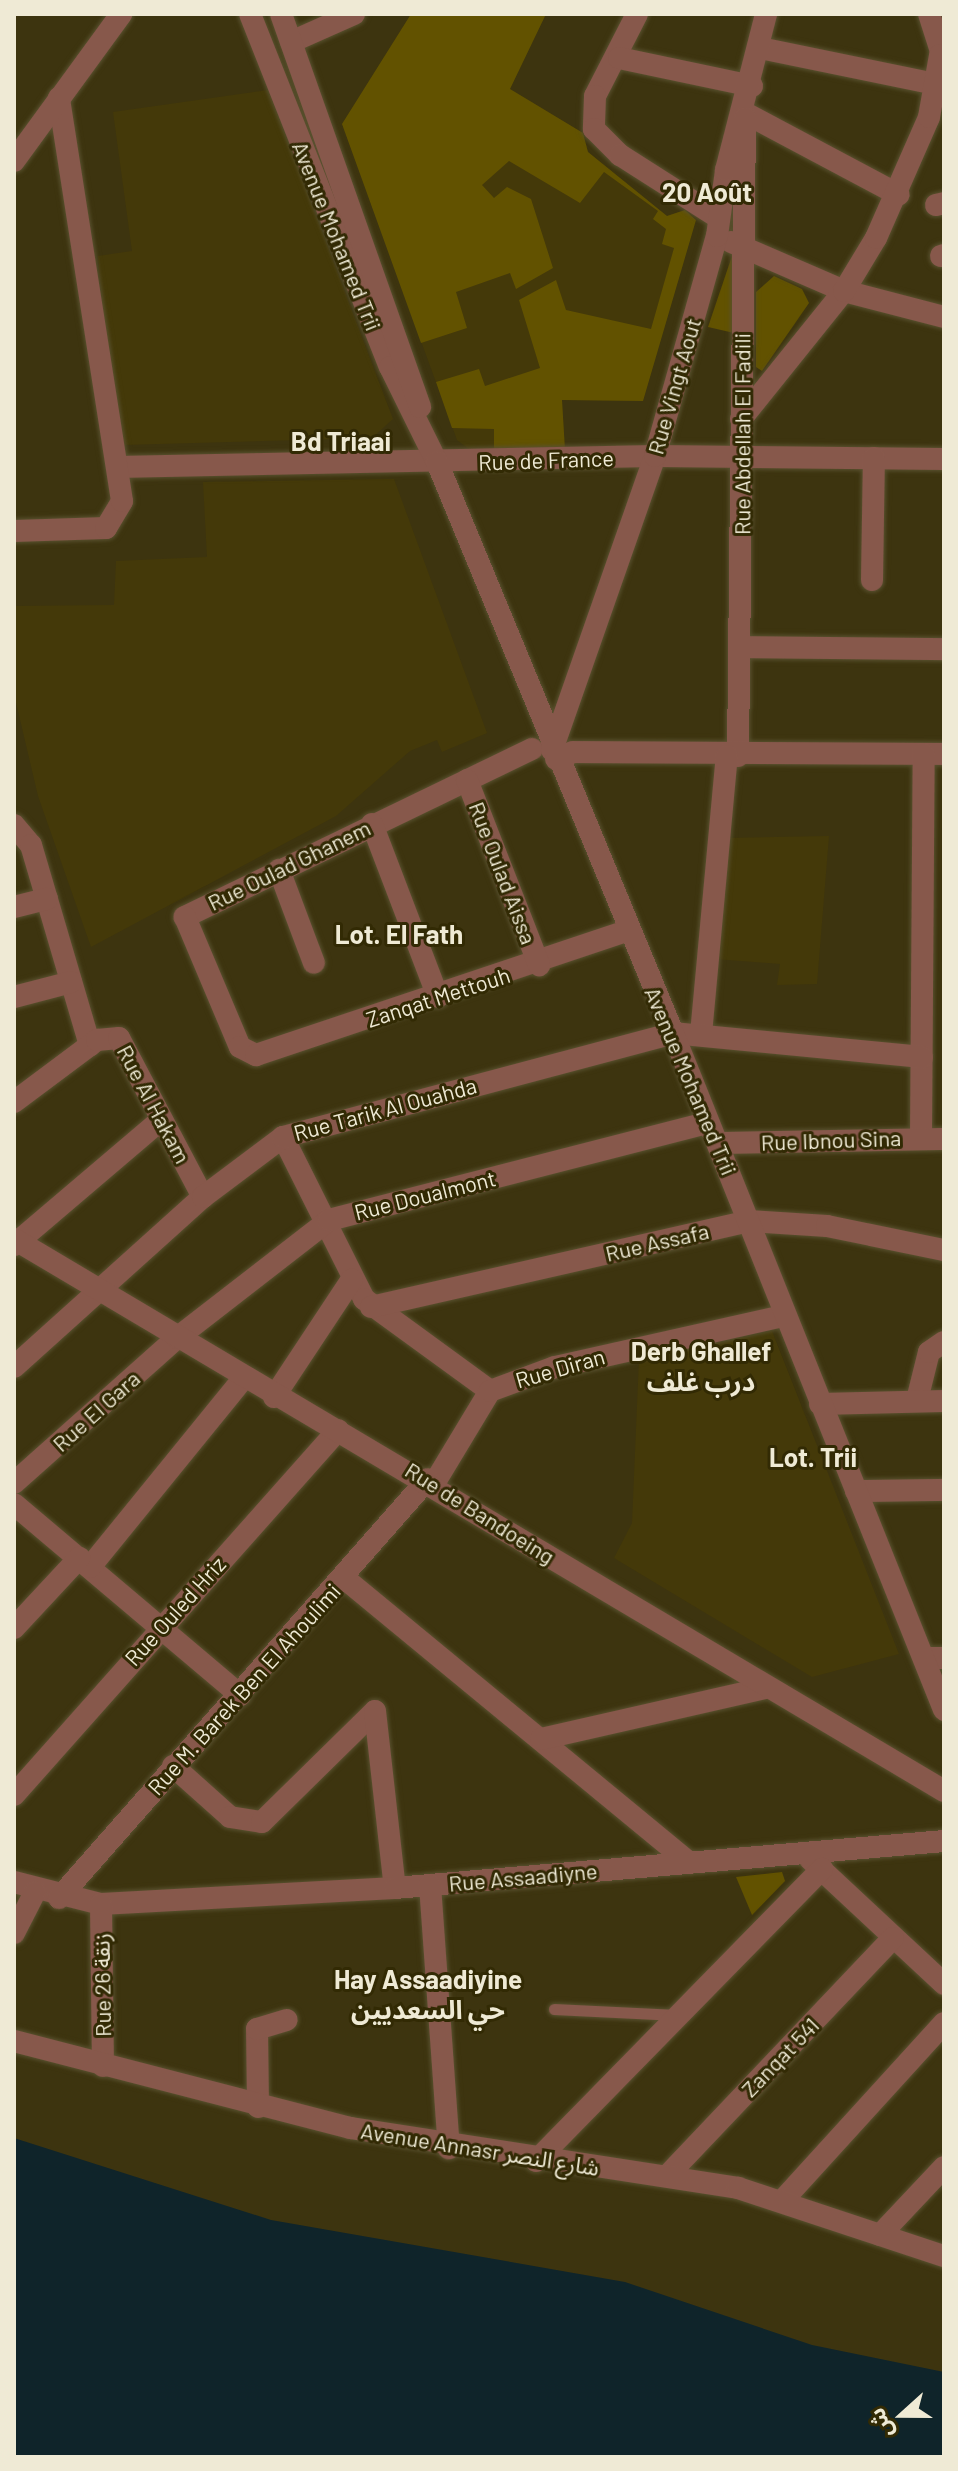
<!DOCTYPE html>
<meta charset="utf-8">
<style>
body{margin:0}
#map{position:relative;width:958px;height:2471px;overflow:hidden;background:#3d340f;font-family:Barlow,"Noto Sans Arabic",sans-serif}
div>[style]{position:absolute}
.built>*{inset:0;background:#443909}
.green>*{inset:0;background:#625200}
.water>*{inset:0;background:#0f242a}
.roads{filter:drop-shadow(0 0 2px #59512f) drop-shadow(0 0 2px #59512f)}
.service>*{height:11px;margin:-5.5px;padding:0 5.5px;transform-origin:5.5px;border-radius:5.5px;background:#87584b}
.minor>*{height:22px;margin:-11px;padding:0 11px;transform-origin:11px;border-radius:11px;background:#87584b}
.tertiary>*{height:22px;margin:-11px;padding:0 11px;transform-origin:11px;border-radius:11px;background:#87584b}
span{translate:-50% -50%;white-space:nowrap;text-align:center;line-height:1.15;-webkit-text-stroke:6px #322a04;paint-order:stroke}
.street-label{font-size:22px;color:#efead5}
.quarter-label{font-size:26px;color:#efead5;font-weight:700}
.frame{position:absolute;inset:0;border:16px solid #efead5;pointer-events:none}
.north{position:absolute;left:862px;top:2375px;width:80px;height:80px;-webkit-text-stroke:6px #322a04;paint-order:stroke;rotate:249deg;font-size:22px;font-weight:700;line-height:32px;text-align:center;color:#efead5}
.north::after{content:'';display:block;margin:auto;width:28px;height:36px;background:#efead5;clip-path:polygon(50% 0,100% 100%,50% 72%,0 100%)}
</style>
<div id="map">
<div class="built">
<div style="clip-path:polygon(411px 14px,546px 14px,510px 89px,583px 133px,588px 152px,667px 216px,685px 210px,696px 220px,643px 401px,562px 400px,565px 450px,470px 450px,457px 440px,342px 124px)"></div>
<div style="clip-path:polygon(268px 90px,393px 419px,372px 438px,123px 445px,113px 428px,98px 256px,132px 251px,113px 112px)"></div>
<div style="clip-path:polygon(394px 479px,487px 733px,442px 752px,437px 740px,410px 751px,336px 816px,91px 947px,38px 796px,14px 694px,14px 606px,114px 605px,116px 561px,207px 557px,203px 482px)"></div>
<div style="clip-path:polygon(829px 836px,817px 984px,777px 985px,780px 964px,715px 959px,727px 838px)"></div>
<div style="clip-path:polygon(772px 1331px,899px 1654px,812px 1677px,614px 1558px,632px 1523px,639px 1359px)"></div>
</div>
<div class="green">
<div style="clip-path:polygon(411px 14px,546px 14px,510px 89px,583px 133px,588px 152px,667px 216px,685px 210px,696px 220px,643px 401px,562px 400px,565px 450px,494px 450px,494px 429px,452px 428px,436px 382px,479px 369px,485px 386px,540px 368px,519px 300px,556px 280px,566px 310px,651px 329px,674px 248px,662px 244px,666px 229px,653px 219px,658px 211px,604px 172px,580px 203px,509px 161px,482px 185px,494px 198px,507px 187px,531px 199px,553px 268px,516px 289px,510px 273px,456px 292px,467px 328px,421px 343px,342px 124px)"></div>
<div style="clip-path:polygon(732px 256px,733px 259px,734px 333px,708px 327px)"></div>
<div style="clip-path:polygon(774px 276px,802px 289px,809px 303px,762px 371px,756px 367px,756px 292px)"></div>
<div style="clip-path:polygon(782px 1872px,785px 1881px,752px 1915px,736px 1877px)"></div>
</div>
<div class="water">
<div style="clip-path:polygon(14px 2138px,271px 2220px,625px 2282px,812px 2345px,944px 2372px,944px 2457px,14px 2457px)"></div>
</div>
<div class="roads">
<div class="service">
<div style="left:554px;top:2009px;width:123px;rotate:2.8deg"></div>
</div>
<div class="minor">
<div style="left:637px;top:14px;width:92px;rotate:117.1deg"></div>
<div style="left:595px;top:96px;width:33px;rotate:92deg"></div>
<div style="left:594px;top:129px;width:37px;rotate:45deg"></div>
<div style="left:620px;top:155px;width:117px;rotate:32.5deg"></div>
<div style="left:929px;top:14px;width:49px;rotate:72.3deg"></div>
<div style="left:291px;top:42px;width:69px;rotate:-24deg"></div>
<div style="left:760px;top:48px;width:179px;rotate:11.6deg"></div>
<div style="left:619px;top:58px;width:136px;rotate:11.9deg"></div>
<div style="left:745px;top:113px;width:174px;rotate:28deg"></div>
<div style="left:936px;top:205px;width:8px;rotate:-14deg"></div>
<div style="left:731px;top:242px;width:123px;rotate:23.4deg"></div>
<div style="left:844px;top:291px;width:103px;rotate:14.6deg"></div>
<div style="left:941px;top:256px;width:3px;rotate:-18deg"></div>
<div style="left:741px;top:419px;width:164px;rotate:-51.2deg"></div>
<div style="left:844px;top:291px;width:62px;rotate:-58.9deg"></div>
<div style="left:876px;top:238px;width:132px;rotate:-66.3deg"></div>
<div style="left:929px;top:117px;width:63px;rotate:-79.9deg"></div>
<div style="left:117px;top:467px;width:538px;rotate:-1.17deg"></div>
<div style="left:655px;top:456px;width:289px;rotate:0.6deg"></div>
<div style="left:14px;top:531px;width:92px;rotate:-1.9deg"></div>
<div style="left:106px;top:528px;width:31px;rotate:-59deg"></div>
<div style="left:122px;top:501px;width:408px;rotate:-98.9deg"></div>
<div style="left:872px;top:580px;width:122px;rotate:-89.1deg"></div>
<div style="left:741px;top:647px;width:203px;rotate:0.6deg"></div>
<div style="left:532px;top:749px;width:386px;rotate:154.2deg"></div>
<div style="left:185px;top:917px;width:141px;rotate:67.1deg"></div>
<div style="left:240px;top:1047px;width:18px;rotate:27deg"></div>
<div style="left:256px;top:1055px;width:391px;rotate:-18.5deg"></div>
<div style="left:552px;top:750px;width:312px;rotate:-70.7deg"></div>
<div style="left:655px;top:456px;width:229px;rotate:-74.3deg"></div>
<div style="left:717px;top:236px;width:67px;rotate:-82.2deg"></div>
<div style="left:726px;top:170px;width:161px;rotate:-75.6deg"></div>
<div style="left:738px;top:756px;width:638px;rotate:-89.37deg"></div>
<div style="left:556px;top:759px;width:18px;rotate:-22deg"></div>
<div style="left:573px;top:752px;width:371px;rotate:0.3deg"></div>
<div style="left:467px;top:780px;width:199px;rotate:68.7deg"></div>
<div style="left:372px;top:824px;width:185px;rotate:69.1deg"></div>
<div style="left:14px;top:825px;width:26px;rotate:50deg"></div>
<div style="left:31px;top:845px;width:209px;rotate:73.6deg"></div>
<div style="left:279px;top:870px;width:99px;rotate:69.4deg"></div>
<div style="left:14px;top:907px;width:34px;rotate:-14deg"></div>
<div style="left:14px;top:997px;width:59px;rotate:-14.7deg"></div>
<div style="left:701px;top:1034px;width:279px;rotate:-84.7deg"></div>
<div style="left:14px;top:1102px;width:104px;rotate:-36.8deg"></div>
<div style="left:97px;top:1040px;width:22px;rotate:-5deg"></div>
<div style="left:119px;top:1038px;width:180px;rotate:62.2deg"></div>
<div style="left:283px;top:1137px;width:181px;rotate:63.4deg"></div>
<div style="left:364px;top:1299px;width:156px;rotate:36.1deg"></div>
<div style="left:921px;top:1138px;width:384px;rotate:-89.6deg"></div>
<div style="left:718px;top:1143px;width:226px;rotate:-1deg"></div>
<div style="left:14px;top:1245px;width:193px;rotate:-40.4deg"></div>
<div style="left:371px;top:1307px;width:388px;rotate:-12.8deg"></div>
<div style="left:749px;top:1221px;width:78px;rotate:3.7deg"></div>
<div style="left:827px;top:1226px;width:119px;rotate:11.6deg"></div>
<div style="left:14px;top:1367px;width:254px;rotate:-42deg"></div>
<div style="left:203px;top:1197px;width:100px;rotate:-36.9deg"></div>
<div style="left:283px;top:1137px;width:404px;rotate:-14.9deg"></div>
<div style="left:673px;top:1033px;width:250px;rotate:5.5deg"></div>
<div style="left:274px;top:1397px;width:141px;rotate:-56.5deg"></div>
<div style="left:917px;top:1400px;width:49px;rotate:-76deg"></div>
<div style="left:929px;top:1352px;width:18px;rotate:-34deg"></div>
<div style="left:820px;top:1404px;width:124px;rotate:-1.4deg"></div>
<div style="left:435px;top:1482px;width:106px;rotate:-58.9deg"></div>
<div style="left:490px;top:1391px;width:69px;rotate:-20.3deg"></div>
<div style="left:555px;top:1367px;width:234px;rotate:-12.6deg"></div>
<div style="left:14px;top:1483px;width:218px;rotate:-41.7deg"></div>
<div style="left:177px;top:1338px;width:192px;rotate:-37.8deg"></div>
<div style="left:329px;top:1220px;width:391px;rotate:-14.4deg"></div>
<div style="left:856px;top:1491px;width:88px;rotate:-0.7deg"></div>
<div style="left:14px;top:1504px;width:296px;rotate:40.2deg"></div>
<div style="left:90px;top:1567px;width:242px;rotate:-50.9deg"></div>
<div style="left:344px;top:1578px;width:448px;rotate:39.5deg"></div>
<div style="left:14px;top:1628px;width:96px;rotate:-47.1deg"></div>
<div style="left:924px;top:1658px;width:20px"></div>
<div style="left:541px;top:1739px;width:230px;rotate:-12.8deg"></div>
<div style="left:173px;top:1766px;width:76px;rotate:41.8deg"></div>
<div style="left:230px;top:1817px;width:32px;rotate:9deg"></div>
<div style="left:262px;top:1822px;width:158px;rotate:-44.5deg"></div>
<div style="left:375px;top:1711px;width:178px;rotate:83.6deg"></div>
<div style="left:14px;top:1795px;width:488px;rotate:-48.4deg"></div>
<div style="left:810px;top:1859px;width:183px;rotate:43deg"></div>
<div style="left:14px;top:1882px;width:90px;rotate:14.2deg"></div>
<div style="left:101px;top:1904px;width:294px;rotate:-3.1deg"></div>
<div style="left:395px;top:1888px;width:551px;rotate:-4.89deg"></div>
<div style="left:430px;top:1885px;width:264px;rotate:85.9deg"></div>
<div style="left:59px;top:1898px;width:558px;rotate:-48.63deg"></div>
<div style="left:101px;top:1904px;width:162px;rotate:89.3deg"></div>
<div style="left:14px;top:1933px;width:46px;rotate:-62.9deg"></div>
<div style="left:258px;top:2107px;width:78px;rotate:-90.7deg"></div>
<div style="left:257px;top:2029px;width:31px;rotate:-17deg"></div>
<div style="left:536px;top:2161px;width:409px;rotate:-45.6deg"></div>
<div style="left:667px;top:2176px;width:328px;rotate:-46.5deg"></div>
<div style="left:783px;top:2200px;width:239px;rotate:-47.7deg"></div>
<div style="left:880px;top:2235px;width:93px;rotate:-46.7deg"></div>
</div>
<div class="tertiary">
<div style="left:250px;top:14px;width:380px;rotate:68.4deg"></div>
<div style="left:390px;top:367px;width:106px;rotate:63.7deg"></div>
<div style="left:437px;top:462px;width:618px;rotate:67.54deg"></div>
<div style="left:673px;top:1033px;width:729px;rotate:68.18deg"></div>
<div style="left:281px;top:14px;width:417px;rotate:70.5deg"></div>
<div style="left:14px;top:161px;width:182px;rotate:-53.9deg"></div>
<div style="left:14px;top:1239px;width:1081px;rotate:30.69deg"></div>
<div style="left:14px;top:2041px;width:348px;rotate:14.5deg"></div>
<div style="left:351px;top:2128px;width:392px;rotate:8.8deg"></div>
<div style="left:738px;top:2188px;width:217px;rotate:18.3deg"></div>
</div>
</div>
<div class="street-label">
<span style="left:337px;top:236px;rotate:68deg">Avenue Mohamed Trii</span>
<span style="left:674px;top:386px;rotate:-74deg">Rue Vingt Aout</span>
<span style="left:742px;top:434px;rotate:-90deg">Rue Abdellah El Fadili</span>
<span style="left:546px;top:460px;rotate:-2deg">Rue de France</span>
<span style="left:289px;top:865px;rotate:-26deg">Rue Oulad Ghanem</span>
<span style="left:503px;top:873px;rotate:69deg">Rue Oulad Aissa</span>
<span style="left:438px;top:997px;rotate:-18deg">Zanqat Mettouh</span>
<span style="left:691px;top:1081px;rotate:67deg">Avenue Mohamed Trii</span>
<span style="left:154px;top:1104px;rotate:62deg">Rue Al Hakam</span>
<span style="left:385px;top:1109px;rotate:-15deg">Rue Tarik Al Ouahda</span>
<span style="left:831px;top:1140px;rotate:-2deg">Rue Ibnou Sina</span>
<span style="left:425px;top:1195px;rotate:-14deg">Rue Doualmont</span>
<span style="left:657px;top:1242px;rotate:-13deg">Rue Assafa</span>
<span style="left:560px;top:1368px;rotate:-16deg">Rue Diran</span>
<span style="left:96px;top:1411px;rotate:-42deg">Rue El Gara</span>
<span style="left:480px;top:1513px;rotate:32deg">Rue de Bandoeing</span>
<span style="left:175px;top:1611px;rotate:-48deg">Rue Ouled Hriz</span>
<span style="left:244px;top:1689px;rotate:-48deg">Rue M. Barek Ben El Ahoulimi</span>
<span style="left:523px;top:1877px;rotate:-5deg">Rue Assaadiyne</span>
<span style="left:102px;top:1985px;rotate:-91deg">Rue 26 زنقة</span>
<span style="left:780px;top:2057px;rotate:-46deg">Zanqat 541</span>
<span style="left:480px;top:2149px;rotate:9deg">Avenue Annasr شارع النصر</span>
</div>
<div class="quarter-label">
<span style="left:707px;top:192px">20 Août</span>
<span style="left:341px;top:441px">Bd Triaai</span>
<span style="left:399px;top:934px">Lot. El Fath</span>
<span style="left:701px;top:1366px">Derb Ghallef<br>درب غلف</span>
<span style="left:813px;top:1457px">Lot. Trii</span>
<span style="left:428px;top:1994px">Hay Assaadiyine<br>حي السعديين</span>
</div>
<div class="frame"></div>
<div class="north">ش</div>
</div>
